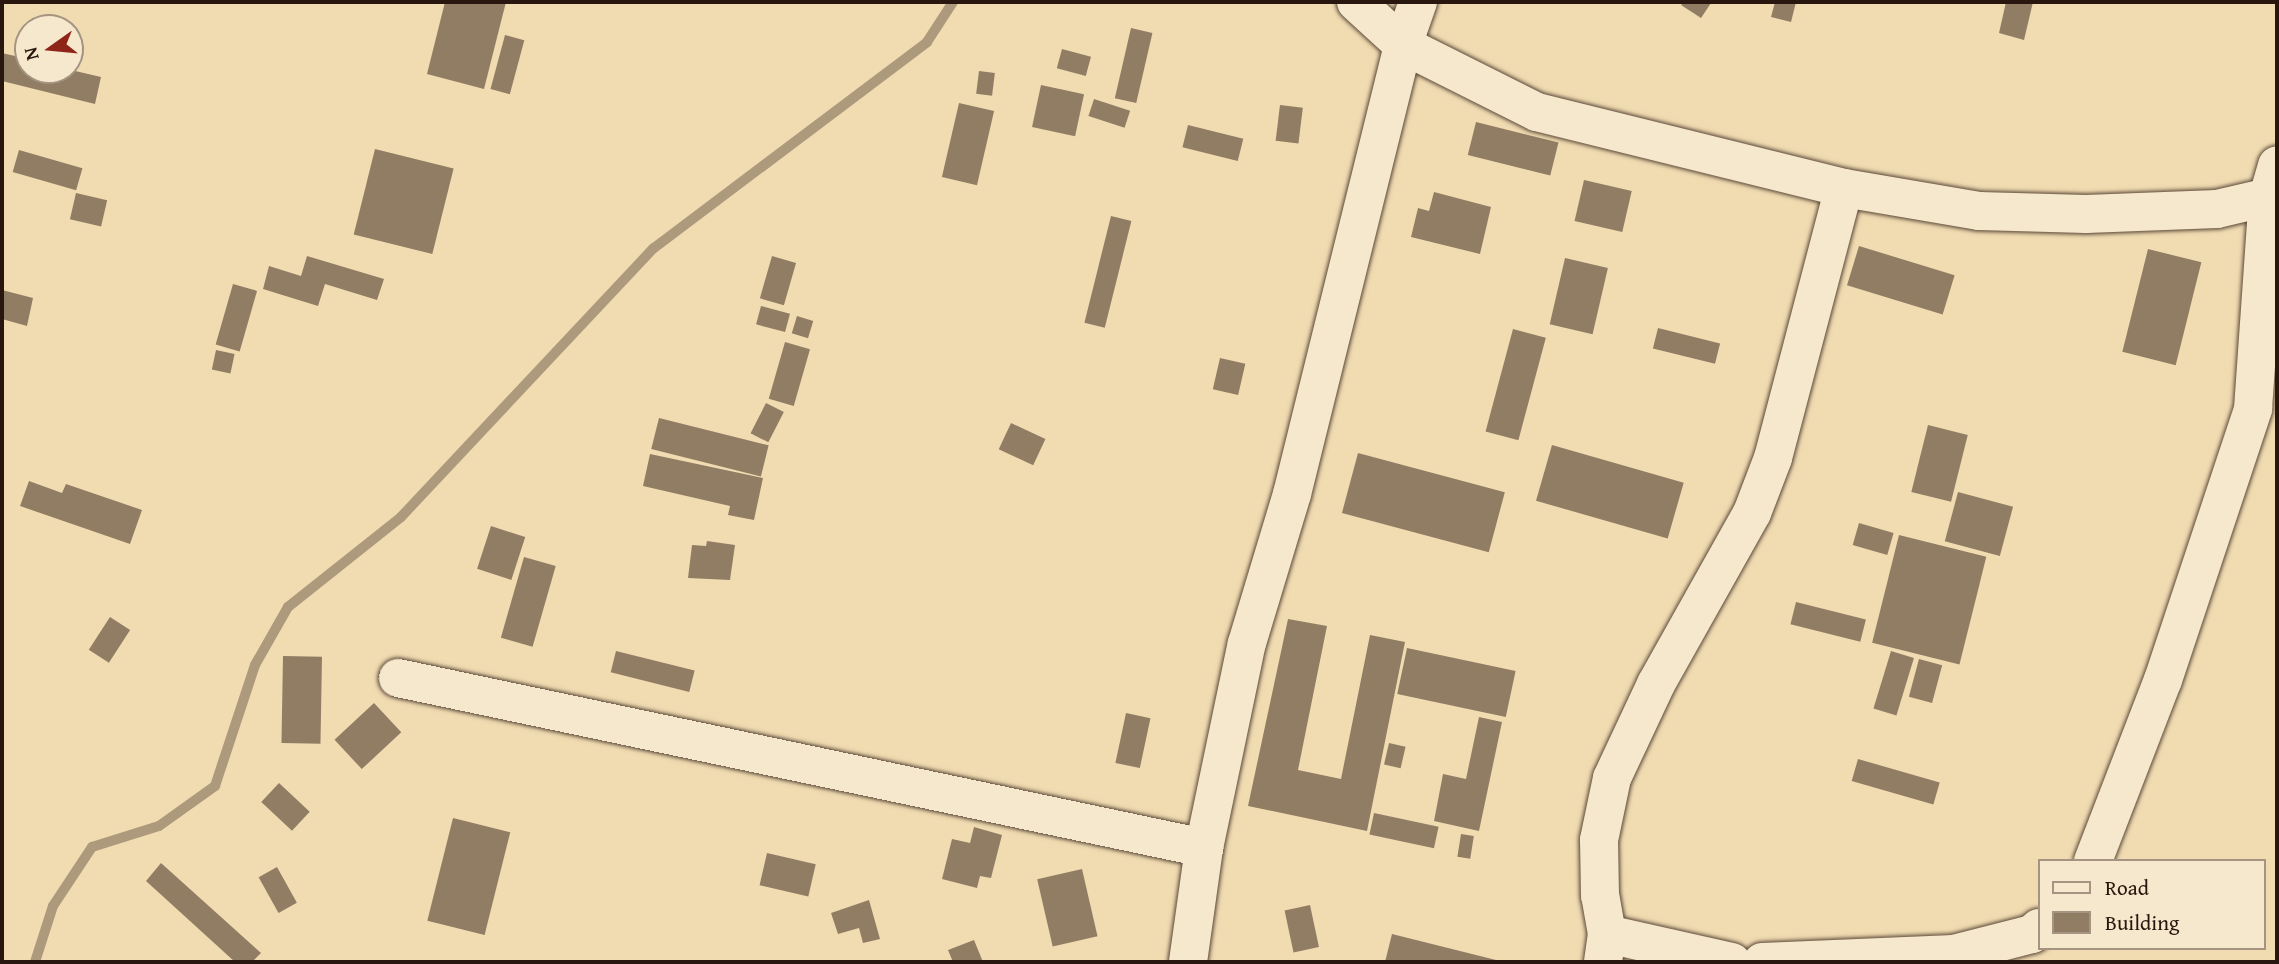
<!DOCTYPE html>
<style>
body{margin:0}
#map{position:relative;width:2279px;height:964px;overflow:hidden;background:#f1dcb2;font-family:"Gentium Book Plus",serif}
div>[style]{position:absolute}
.stream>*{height:10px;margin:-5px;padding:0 5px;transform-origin:5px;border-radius:5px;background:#ad997b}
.building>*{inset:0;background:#917d64;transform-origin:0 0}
.roads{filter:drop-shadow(0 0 2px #5b4838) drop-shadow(0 0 2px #5b4838)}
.minor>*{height:38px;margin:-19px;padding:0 19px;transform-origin:19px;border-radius:19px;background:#f6e8cd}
span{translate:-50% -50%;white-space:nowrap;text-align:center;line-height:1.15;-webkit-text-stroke:5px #f6e8cd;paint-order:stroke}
.frame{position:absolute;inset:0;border:4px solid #29170f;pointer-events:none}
.legend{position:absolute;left:2038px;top:859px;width:228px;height:91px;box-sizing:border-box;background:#f6e8cd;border:2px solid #a49481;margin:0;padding:9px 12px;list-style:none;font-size:21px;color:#29170f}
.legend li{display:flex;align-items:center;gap:14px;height:35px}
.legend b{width:35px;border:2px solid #a49481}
.north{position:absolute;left:14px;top:14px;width:70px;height:70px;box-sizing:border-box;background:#f6e8cd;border:2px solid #a49481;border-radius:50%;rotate:255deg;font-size:19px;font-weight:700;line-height:28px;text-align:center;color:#29170f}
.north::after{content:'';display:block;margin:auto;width:24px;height:32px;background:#8f2418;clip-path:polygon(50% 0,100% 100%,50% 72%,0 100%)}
</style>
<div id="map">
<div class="stream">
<div style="left:35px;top:962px;width:59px;rotate:-72.2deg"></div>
<div style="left:53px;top:906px;width:71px;rotate:-56.5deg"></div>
<div style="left:92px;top:847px;width:70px;rotate:-17.4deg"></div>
<div style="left:159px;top:826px;width:69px;rotate:-35.5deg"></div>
<div style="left:215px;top:786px;width:127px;rotate:-71.7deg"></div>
<div style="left:255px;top:665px;width:67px;rotate:-60.4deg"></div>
<div style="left:288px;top:607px;width:144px;rotate:-38.5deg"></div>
<div style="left:401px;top:517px;width:369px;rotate:-46.8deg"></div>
<div style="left:654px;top:248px;width:342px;rotate:-37deg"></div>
<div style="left:927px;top:42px;width:48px;rotate:-57deg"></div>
</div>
<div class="building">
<div style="clip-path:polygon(445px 2px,506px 2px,484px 89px,427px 74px)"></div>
<div style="clip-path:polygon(1684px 2px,1709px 2px,1711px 3px,1701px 18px,1681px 5px)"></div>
<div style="clip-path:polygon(1775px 2px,1796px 2px,1791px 22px,1771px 17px)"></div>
<div style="clip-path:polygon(2006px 2px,2033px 2px,2024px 40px,1999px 33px)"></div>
<div style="left:1131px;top:28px;width:22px;height:72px;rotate:13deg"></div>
<div style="left:505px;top:35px;width:20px;height:56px;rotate:15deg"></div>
<div style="left:1062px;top:49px;width:30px;height:20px;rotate:15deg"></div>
<div style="clip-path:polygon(2px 53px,28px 59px,28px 70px,71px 70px,101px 77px,95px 104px,2px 81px)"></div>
<div style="left:979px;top:71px;width:16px;height:23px;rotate:7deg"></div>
<div style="left:1041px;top:85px;width:44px;height:43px;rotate:12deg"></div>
<div style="left:1094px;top:99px;width:38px;height:18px;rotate:18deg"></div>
<div style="left:959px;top:103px;width:36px;height:76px;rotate:13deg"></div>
<div style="left:1280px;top:105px;width:23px;height:36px;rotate:7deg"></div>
<div style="left:1476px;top:122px;width:85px;height:34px;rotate:14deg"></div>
<div style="left:1188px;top:125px;width:57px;height:23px;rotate:14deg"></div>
<div style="left:375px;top:149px;width:81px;height:88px;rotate:14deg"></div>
<div style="left:19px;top:150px;width:66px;height:23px;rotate:16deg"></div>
<div style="left:1584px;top:180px;width:49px;height:42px;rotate:13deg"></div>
<div style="clip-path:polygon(1434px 192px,1491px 207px,1480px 254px,1411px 237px,1418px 208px,1429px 211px)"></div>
<div style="left:76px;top:193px;width:32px;height:27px;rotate:13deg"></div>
<div style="left:1111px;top:216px;width:21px;height:110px;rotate:14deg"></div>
<div style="left:1859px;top:246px;width:100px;height:41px;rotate:17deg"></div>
<div style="left:2148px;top:249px;width:55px;height:106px;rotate:14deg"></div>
<div style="clip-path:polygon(307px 256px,384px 279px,377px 300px,325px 284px,318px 306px,263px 289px,269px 266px,301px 276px)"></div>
<div style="left:772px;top:256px;width:25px;height:44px;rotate:16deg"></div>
<div style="left:1565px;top:258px;width:44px;height:68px;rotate:13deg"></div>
<div style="left:233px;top:284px;width:25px;height:63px;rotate:16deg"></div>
<div style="clip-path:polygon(2px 290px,33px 298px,27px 326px,2px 319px)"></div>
<div style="left:761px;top:306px;width:30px;height:19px;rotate:15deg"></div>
<div style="left:797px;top:316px;width:17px;height:18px;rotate:17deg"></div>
<div style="left:1658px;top:328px;width:64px;height:21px;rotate:14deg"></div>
<div style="left:1513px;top:329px;width:34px;height:106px;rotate:15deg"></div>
<div style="left:785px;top:342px;width:26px;height:59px;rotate:16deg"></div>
<div style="left:216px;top:350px;width:19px;height:20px;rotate:12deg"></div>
<div style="left:1220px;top:358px;width:26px;height:32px;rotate:13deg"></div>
<div style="left:766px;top:403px;width:20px;height:34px;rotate:27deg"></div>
<div style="left:659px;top:418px;width:113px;height:32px;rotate:14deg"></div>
<div style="left:1011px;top:423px;width:38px;height:29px;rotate:25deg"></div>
<div style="left:1928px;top:425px;width:41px;height:69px;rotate:14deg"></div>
<div style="left:1552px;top:445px;width:137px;height:58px;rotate:16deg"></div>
<div style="left:1358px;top:453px;width:152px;height:62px;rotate:15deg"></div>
<div style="clip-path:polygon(650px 454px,763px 478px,754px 520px,728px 515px,730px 506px,643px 486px)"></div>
<div style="clip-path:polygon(29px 481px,62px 493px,66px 484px,142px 510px,130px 544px,20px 506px)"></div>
<div style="left:1958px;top:492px;width:57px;height:51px;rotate:15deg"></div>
<div style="left:1859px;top:523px;width:36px;height:23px;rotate:16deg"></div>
<div style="left:491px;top:526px;width:36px;height:45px;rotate:18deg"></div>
<div style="left:1899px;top:535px;width:90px;height:111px;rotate:14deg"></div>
<div style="clip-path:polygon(707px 541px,735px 545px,730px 580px,688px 578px,692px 545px,706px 546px)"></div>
<div style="left:524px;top:557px;width:33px;height:84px;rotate:16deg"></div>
<div style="left:1796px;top:602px;width:72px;height:23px;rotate:14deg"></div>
<div style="left:110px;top:617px;width:24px;height:39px;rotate:33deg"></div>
<div style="clip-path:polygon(1288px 619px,1327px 626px,1298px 770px,1341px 779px,1370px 635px,1405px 642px,1367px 831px,1248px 806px)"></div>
<div style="left:1407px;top:648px;width:111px;height:47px;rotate:12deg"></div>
<div style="left:616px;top:651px;width:81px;height:22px;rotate:14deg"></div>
<div style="left:1891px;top:651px;width:24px;height:60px;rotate:17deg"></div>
<div style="left:283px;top:656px;width:39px;height:87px;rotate:1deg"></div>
<div style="left:1919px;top:659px;width:24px;height:39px;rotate:15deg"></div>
<div style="left:374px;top:703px;width:40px;height:54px;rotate:47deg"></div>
<div style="left:1126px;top:713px;width:25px;height:51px;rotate:12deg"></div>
<div style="clip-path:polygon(1479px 717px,1502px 722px,1479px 831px,1434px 821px,1443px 774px,1466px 779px)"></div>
<div style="left:1389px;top:743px;width:17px;height:22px;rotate:13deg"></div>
<div style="left:1858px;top:759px;width:85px;height:23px;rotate:16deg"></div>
<div style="left:279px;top:783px;width:42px;height:26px;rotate:43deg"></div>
<div style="left:1374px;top:813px;width:66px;height:22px;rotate:12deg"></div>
<div style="left:453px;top:818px;width:59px;height:106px;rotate:14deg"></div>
<div style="clip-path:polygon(974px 827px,1002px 835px,991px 878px,980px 876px,977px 888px,942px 879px,952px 839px,970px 843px)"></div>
<div style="left:1461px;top:834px;width:13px;height:23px;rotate:9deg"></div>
<div style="left:767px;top:853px;width:50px;height:33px;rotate:13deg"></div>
<div style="clip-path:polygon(161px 863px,261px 953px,252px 962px,235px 962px,146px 881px)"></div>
<div style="left:277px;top:867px;width:41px;height:21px;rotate:61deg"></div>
<div style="left:1082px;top:869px;width:69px;height:46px;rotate:77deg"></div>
<div style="clip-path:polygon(869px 900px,880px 939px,863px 943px,859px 928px,838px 934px,831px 913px)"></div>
<div style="left:1310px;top:905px;width:43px;height:26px;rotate:78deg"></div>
<div style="clip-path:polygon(1392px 934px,1500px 961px,1499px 962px,1385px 962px)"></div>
<div style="clip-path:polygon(974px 940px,983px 962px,953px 962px,948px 950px)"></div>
</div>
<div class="roads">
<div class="minor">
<div style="left:1356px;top:2px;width:64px;rotate:42.5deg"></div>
<div style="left:1403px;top:45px;width:150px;rotate:26.6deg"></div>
<div style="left:1537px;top:112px;width:316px;rotate:13.9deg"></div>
<div style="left:1844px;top:188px;width:137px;rotate:9.7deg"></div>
<div style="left:1979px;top:211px;width:107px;rotate:1.6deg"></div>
<div style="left:2086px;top:214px;width:131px;rotate:-2.2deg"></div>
<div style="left:2217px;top:209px;width:52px;rotate:-13.2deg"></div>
<div style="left:398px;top:678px;width:824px;rotate:11.91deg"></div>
<div style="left:2093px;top:861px;width:194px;rotate:-68.9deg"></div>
<div style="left:2163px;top:680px;width:286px;rotate:-71.6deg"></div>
<div style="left:2253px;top:409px;width:213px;rotate:-86deg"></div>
<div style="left:2268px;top:197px;width:33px;rotate:-74deg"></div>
<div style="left:1607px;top:934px;width:128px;rotate:12.6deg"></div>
<div style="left:1188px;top:962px;width:115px;rotate:-82deg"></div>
<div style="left:1204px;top:848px;width:209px;rotate:-78.2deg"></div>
<div style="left:1247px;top:643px;width:156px;rotate:-73.2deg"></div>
<div style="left:1292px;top:494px;width:463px;rotate:-76.1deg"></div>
<div style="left:1403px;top:45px;width:46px;rotate:-70.8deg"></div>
<div style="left:1603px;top:962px;width:28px;rotate:-82deg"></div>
<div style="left:1607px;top:934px;width:39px;rotate:-100deg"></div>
<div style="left:1600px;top:896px;width:56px;rotate:-91deg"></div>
<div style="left:1599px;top:840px;width:63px;rotate:-78.2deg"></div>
<div style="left:1612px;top:778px;width:104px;rotate:-64.9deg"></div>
<div style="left:1656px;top:684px;width:196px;rotate:-60.7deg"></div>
<div style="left:1752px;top:513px;width:59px;rotate:-69.1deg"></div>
<div style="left:1773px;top:458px;width:279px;rotate:-75.3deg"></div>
<div style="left:1762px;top:962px;width:192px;rotate:-2.4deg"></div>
<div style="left:1954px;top:954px;width:81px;rotate:-14.4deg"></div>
<div style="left:2032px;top:934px;width:9px;rotate:-41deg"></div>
</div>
</div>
<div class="frame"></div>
<ul class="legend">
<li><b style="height:9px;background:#f6e8cd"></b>Road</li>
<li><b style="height:19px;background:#917d64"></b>Building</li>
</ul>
<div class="north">N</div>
</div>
